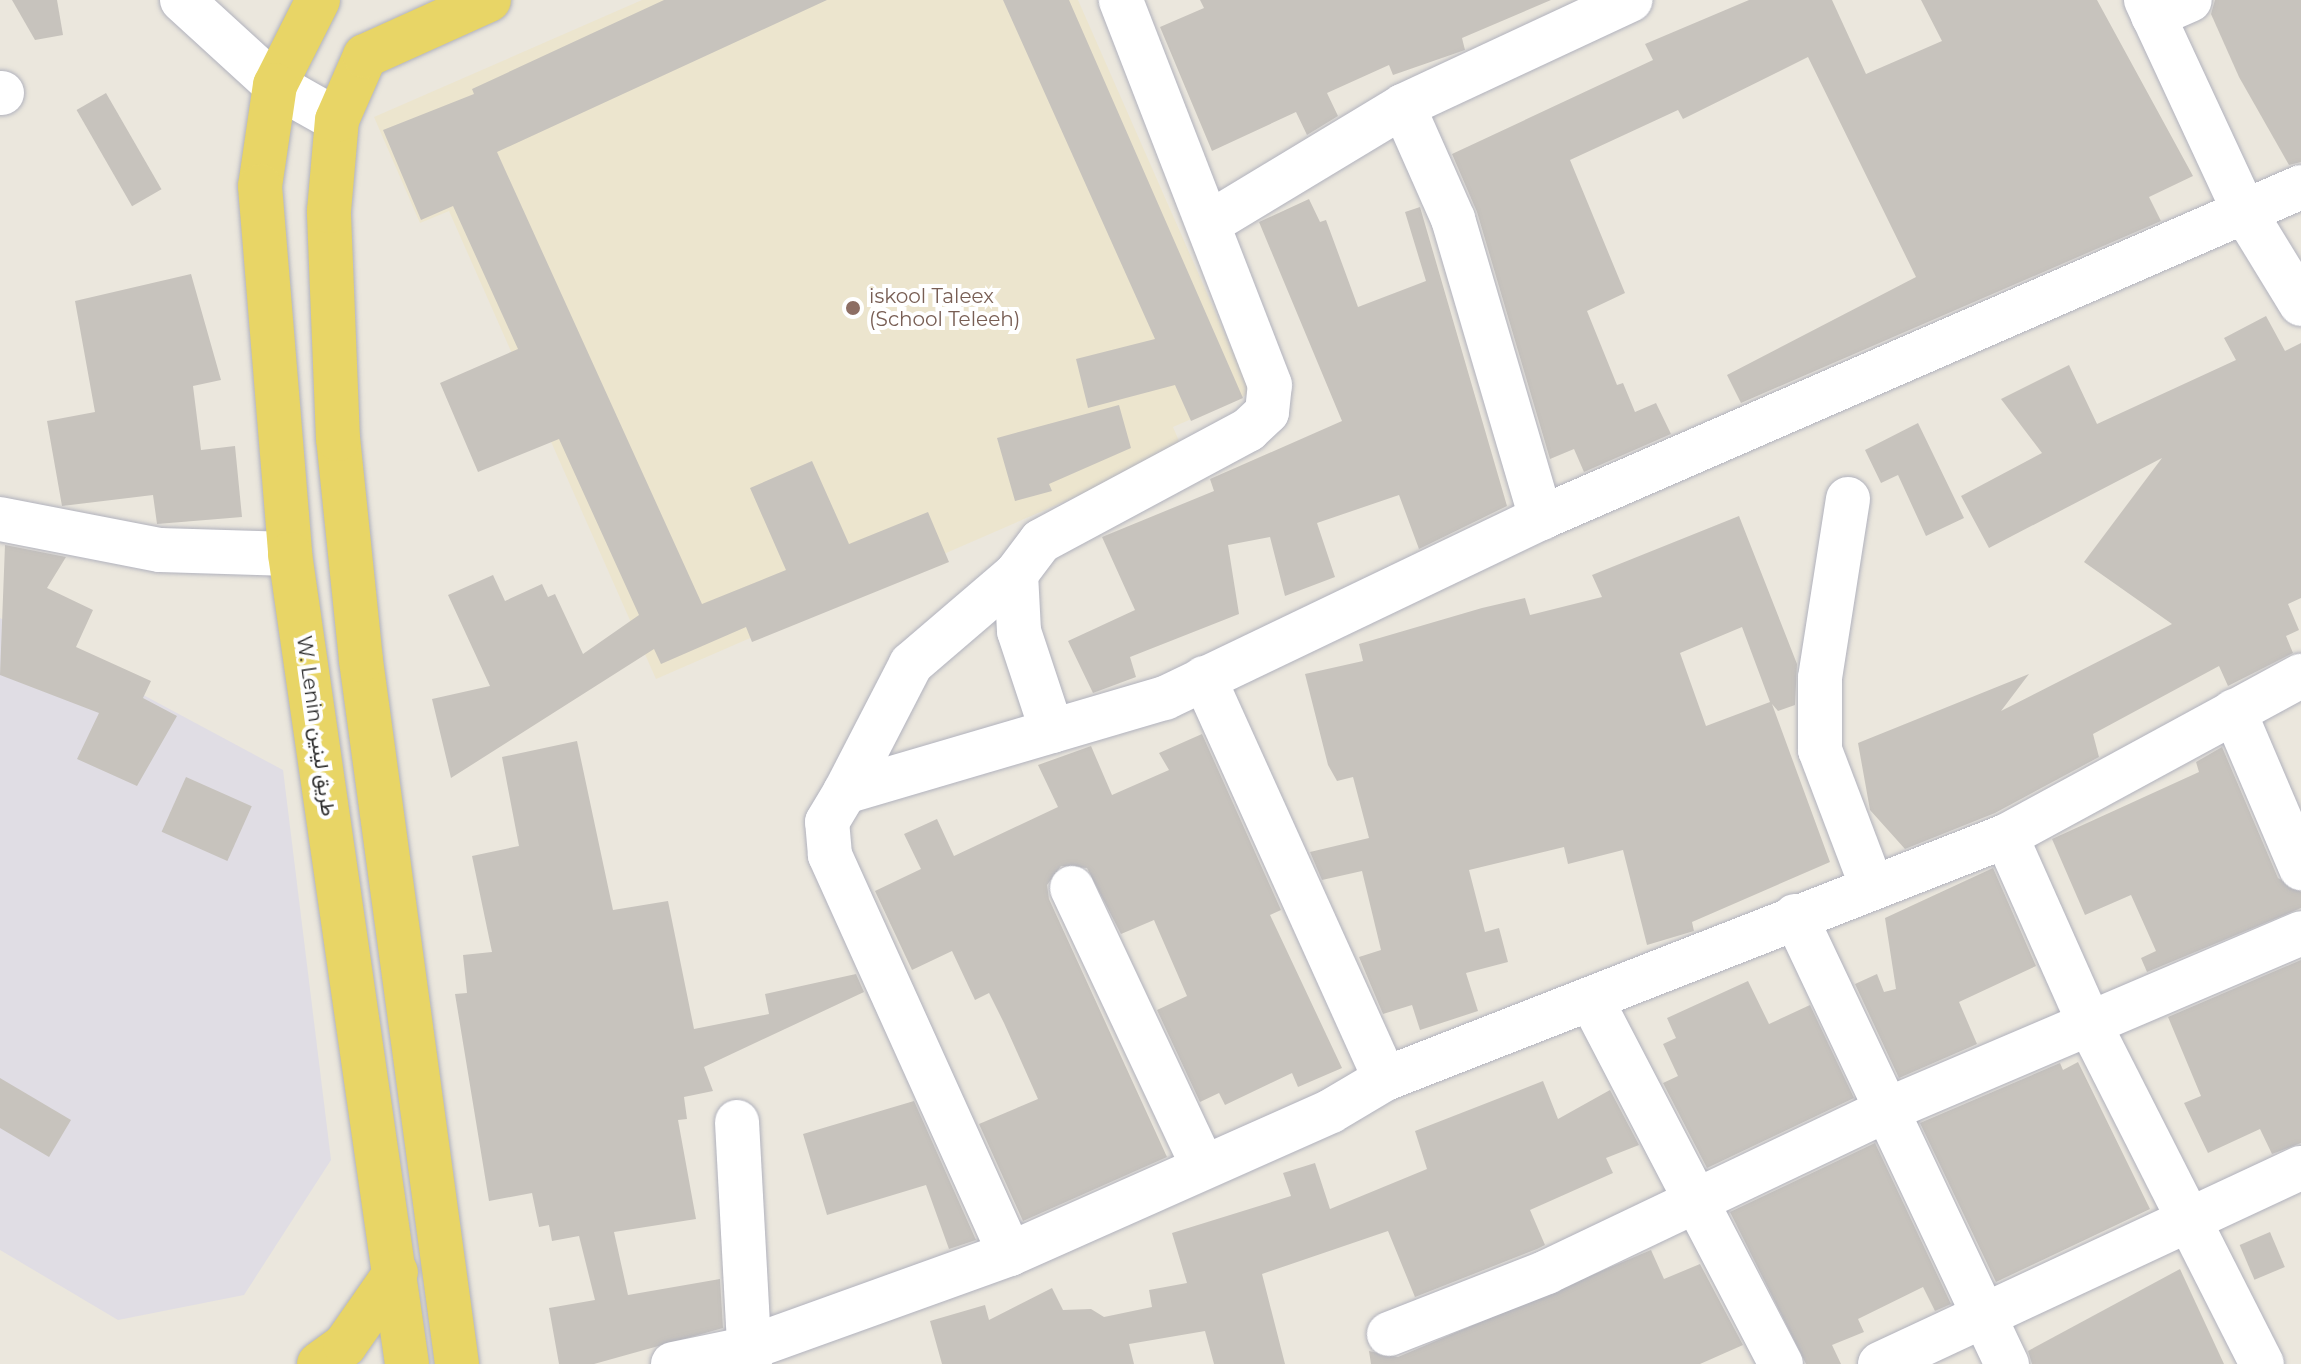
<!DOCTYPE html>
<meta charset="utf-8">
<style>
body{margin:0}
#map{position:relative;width:2301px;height:1364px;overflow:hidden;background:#ebe7dd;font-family:Montserrat,Vazirmatn,sans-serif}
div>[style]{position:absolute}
.industrial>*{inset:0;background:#e0dde4}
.education>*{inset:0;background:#ece5ce}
.building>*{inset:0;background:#c7c3bd;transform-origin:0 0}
.roads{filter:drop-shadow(0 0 2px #b1b2bd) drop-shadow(0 0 2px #b1b2bd)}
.minor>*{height:44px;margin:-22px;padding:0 22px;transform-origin:22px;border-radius:22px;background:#fff}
.major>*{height:44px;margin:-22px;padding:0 22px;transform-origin:22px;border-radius:22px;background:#e8d566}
.dots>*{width:22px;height:22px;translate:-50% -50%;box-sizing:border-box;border:4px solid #fff;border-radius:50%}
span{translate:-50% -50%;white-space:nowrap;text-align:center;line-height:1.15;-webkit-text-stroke:8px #fff;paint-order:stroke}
.education-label{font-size:20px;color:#785e54}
.left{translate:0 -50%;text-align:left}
.street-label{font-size:20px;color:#2a2a2a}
</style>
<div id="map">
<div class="industrial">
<div style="clip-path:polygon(0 618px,283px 770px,331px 1160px,244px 1295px,118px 1320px,0 1250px)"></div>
</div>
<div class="education">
<div style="clip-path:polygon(642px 0,1078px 0,1251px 393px,1173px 427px,1183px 450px,656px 679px,449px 211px,420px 223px,374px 117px)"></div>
</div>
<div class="building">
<div style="clip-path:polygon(12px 0,57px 0,63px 35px,35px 40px)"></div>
<div style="clip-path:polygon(664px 0,827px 0,497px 152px,702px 604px,786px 570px,750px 488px,812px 461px,849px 544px,928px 512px,949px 562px,752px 642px,746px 627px,661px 664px,654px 649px,451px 778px,432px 699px,490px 686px,448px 595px,493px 575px,505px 601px,542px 584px,548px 597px,555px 594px,583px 654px,639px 615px,559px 439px,478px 472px,440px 383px,518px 349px,453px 206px,421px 220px,383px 130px,474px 94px,472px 89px)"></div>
<div style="clip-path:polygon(1003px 0,1069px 0,1243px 398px,1191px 421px,1175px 385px,1088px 408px,1076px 359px,1155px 339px)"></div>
<div style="clip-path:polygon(1200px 0,1551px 0,1462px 38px,1465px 50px,1393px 75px,1389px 65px,1327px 93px,1338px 116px,1307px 135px,1296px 112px,1212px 151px,1160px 27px,1204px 8px)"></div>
<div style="clip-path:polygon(1749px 0,1832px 0,1866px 74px,1942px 41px,1921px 0,2097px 0,2193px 176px,2149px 197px,2161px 221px,1741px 403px,1727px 375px,1916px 277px,1808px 57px,1683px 119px,1678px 110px,1570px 160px,1625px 293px,1587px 311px,1617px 385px,1623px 383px,1635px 412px,1656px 403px,1671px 434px,1584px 472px,1574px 449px,1550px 459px,1477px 212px,1452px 154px,1653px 60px,1645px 44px)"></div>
<div style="clip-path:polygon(2215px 0,2301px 0,2301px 162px,2289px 165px,2239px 77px,2211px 14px)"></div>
<div style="left:106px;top:93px;width:111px;height:34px;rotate:60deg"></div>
<div style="clip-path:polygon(1309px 199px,1320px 222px,1326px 220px,1358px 307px,1426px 281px,1405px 212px,1420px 207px,1507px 506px,1419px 549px,1399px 495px,1317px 523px,1335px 577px,1285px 596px,1270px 537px,1228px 545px,1239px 614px,1130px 657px,1136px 677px,1093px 693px,1068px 641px,1135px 610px,1102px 537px,1214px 491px,1210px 479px,1342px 421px,1259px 222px)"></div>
<div style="clip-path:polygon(191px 274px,221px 380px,193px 386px,201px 450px,235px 446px,242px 517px,157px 524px,153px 495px,62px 506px,47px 421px,95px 412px,75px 301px)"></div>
<div style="clip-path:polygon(2266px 316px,2285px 351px,2301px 343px,2301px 598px,2288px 604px,2299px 630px,2286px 636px,2293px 653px,2228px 686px,2219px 666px,2093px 734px,2099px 757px,1995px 813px,1905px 849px,1870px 810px,1858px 743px,2029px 674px,2001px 711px,2172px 624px,2084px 562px,2162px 458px,1989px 548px,1961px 496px,2042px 453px,2001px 399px,2069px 365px,2097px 424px,2236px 360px,2224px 338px)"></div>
<div style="clip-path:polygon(1119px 405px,1131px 448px,1049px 484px,1052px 491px,1015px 501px,997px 438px)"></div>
<div style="clip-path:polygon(1918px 423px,1964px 518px,1926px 536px,1898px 475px,1881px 483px,1865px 450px)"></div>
<div style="clip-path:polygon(evenodd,1739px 516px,1797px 664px,1795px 705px,1778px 711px,1772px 704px,1830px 862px,1692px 922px,1694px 931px,1647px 945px,1623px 850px,1568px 864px,1564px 847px,1469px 870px,1485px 932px,1499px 928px,1508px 962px,1466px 973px,1478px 1011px,1420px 1030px,1412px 1005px,1383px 1014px,1359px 957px,1381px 950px,1362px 871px,1322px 880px,1310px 852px,1369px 838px,1353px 777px,1337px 781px,1328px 765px,1305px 674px,1363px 661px,1359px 644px,1482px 608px,1525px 598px,1530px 615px,1602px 597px,1592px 575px,1739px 516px,1742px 627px,1770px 702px,1706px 726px,1680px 653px,1742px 627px)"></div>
<div style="clip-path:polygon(5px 545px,66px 557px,47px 588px,93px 610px,76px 647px,151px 681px,143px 698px,177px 716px,137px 786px,77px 759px,99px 713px,0 675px)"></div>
<div style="clip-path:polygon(1202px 734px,1281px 910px,1270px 915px,1342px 1068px,1298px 1087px,1292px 1073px,1225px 1105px,1219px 1093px,1200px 1102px,1157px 1010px,1187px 996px,1154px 920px,1121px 934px,1087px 868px,1061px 866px,1047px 885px,1049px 899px,1167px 1157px,1023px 1221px,979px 1124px,1038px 1099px,1004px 1023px,989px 993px,975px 1000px,952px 951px,912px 970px,875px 891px,921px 869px,904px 834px,937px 819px,954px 856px,1058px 807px,1038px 765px,1091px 746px,1112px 795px,1169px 770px,1159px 753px)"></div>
<div style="clip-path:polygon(577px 741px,613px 910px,668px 901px,694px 1029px,769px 1014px,765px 994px,856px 974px,864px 992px,704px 1067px,713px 1091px,684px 1097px,687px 1119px,678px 1120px,696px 1219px,614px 1232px,628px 1295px,720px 1279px,723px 1328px,594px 1364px,559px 1364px,549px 1308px,595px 1300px,579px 1236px,552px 1241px,549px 1225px,539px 1227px,532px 1193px,489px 1201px,455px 994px,467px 993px,463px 955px,492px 952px,472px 856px,519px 846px,502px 757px)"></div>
<div style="clip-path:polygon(2222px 747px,2278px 878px,2301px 892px,2301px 908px,2147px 972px,2141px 958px,2156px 951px,2131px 895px,2085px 915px,2052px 839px,2199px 772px,2196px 762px)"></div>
<div style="left:186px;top:777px;width:72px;height:60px;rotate:24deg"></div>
<div style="clip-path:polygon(1993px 868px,2036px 966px,1959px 1002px,1977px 1044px,1899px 1078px,1855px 984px,1877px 974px,1884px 992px,1896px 989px,1885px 918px)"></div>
<div style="clip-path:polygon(2301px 960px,2301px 1143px,2272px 1154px,2260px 1129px,2208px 1153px,2184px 1103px,2201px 1096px,2168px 1017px)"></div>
<div style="clip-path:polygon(1748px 981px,1769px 1024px,1810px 1005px,1854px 1098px,1707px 1168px,1663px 1083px,1678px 1076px,1663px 1044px,1676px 1038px,1667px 1018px)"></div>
<div style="clip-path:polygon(2078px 1062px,2150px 1209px,1996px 1282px,1920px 1123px,2060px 1063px,2063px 1070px)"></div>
<div style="clip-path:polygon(0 1078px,71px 1120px,49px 1157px,0 1128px)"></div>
<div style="clip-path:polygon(1543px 1081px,1558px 1119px,1610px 1090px,1639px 1145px,1606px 1158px,1613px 1173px,1530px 1210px,1545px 1245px,1537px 1249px,1415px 1297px,1388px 1231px,1262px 1274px,1285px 1364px,1214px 1364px,1205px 1331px,1129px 1344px,1134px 1364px,942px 1364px,930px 1321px,985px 1305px,989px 1320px,1052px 1288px,1063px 1310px,1091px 1309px,1104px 1317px,1152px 1307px,1149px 1290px,1187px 1283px,1172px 1233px,1291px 1196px,1283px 1173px,1315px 1163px,1330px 1209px,1427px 1169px,1415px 1131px)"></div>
<div style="clip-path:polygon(914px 1101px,976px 1240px,949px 1249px,926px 1185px,827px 1215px,803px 1134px)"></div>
<div style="clip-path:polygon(1875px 1143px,1951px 1304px,1935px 1311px,1923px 1287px,1858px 1319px,1864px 1332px,1832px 1345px,1841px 1364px,1806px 1364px,1730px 1212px)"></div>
<div style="left:2270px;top:1232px;width:38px;height:33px;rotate:67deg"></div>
<div style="clip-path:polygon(1651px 1250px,1664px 1279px,1700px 1264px,1743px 1345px,1700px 1364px,1371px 1364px,1369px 1351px,1398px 1357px)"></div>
<div style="clip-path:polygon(2180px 1269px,2224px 1364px,2032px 1364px,2028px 1351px)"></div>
</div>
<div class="roads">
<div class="minor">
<div style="left:182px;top:0;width:126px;rotate:42.4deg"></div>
<div style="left:275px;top:85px;width:71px;rotate:29.4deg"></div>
<div style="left:2146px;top:0;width:233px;rotate:65.1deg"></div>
<div style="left:2244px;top:211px;width:109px;rotate:58.5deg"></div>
<div style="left:2153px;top:16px;width:40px;rotate:-23.4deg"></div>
<div style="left:0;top:93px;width:2px"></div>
<div style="left:1403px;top:106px;width:124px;rotate:66.1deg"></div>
<div style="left:1453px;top:219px;width:312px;rotate:73.6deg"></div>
<div style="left:1211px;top:222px;width:224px;rotate:-31.1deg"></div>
<div style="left:1403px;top:106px;width:251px;rotate:-25deg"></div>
<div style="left:1848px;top:499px;width:181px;rotate:98.9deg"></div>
<div style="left:1820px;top:678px;width:72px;rotate:90deg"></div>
<div style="left:1820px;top:750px;width:147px;rotate:69.2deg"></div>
<div style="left:0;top:519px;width:163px;rotate:11deg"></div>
<div style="left:160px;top:550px;width:130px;rotate:1.8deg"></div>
<div style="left:1204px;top:678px;width:440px;rotate:65.7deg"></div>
<div style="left:2234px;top:711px;width:171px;rotate:66.9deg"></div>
<div style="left:1052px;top:731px;width:105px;rotate:-108.3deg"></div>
<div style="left:1019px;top:631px;width:57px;rotate:-93deg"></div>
<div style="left:1016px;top:574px;width:41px;rotate:-52.9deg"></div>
<div style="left:1041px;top:541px;width:235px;rotate:-28.2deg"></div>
<div style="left:1248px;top:430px;width:26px;rotate:-43deg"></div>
<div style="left:1267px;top:412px;width:27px;rotate:-84deg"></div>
<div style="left:1270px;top:385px;width:413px;rotate:-111.2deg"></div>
<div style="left:845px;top:792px;width:144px;rotate:-62.7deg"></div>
<div style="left:911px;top:664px;width:138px;rotate:-40.6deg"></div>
<div style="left:2006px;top:836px;width:207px;rotate:66deg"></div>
<div style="left:2090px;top:1025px;width:380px;rotate:63.1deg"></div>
<div style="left:1072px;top:888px;width:308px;rotate:64.8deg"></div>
<div style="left:1795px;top:916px;width:496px;rotate:64.7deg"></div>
<div style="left:1592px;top:1001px;width:409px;rotate:62.5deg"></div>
<div style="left:737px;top:1122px;width:242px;rotate:86.9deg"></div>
<div style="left:1010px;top:1254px;width:438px;rotate:-114.3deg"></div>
<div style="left:830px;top:855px;width:33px;rotate:-95deg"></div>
<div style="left:827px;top:822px;width:35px;rotate:-59deg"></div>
<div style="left:845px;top:792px;width:334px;rotate:-16.4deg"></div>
<div style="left:1165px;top:698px;width:417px;rotate:-25.6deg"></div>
<div style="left:1541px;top:518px;width:829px;rotate:-23.53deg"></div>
<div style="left:1389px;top:1334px;width:170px;rotate:-21.4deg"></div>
<div style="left:1547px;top:1272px;width:379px;rotate:-25.5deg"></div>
<div style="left:1889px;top:1109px;width:448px;rotate:-23.1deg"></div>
<div style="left:673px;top:1364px;width:75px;rotate:-11.6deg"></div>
<div style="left:746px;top:1349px;width:281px;rotate:-19.8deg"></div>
<div style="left:1010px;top:1254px;width:351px;rotate:-24deg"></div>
<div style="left:1331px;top:1111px;width:63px;rotate:-30.7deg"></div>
<div style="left:1385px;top:1079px;width:667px;rotate:-21.37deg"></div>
<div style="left:2006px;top:836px;width:336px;rotate:-28.5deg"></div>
<div style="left:1880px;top:1364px;width:464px;rotate:-25deg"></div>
</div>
<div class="major">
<div style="left:318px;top:0;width:95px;rotate:116.8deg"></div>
<div style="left:275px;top:85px;width:102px;rotate:98.4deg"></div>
<div style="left:260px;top:186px;width:369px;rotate:85.3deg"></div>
<div style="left:290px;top:554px;width:818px;rotate:81.78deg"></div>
<div style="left:319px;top:1364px;width:32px;rotate:-36deg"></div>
<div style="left:345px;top:1345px;width:89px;rotate:-55.1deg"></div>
<div style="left:457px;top:1364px;width:711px;rotate:-97.77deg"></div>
<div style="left:361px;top:660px;width:222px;rotate:-95.9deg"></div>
<div style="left:338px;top:439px;width:228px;rotate:-92.3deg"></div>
<div style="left:329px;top:211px;width:91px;rotate:-85deg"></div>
<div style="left:337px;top:120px;width:70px;rotate:-66.4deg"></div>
<div style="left:365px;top:56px;width:136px;rotate:-24.3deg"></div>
</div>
</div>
<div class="dots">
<div style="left:853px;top:308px;background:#8d6e63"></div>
</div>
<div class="education-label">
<span class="left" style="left:869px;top:308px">iskool Taleex<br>(School Teleeh)</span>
</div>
<div class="street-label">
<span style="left:316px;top:726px;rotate:82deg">W. Lenin طريق لينين</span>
</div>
</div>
